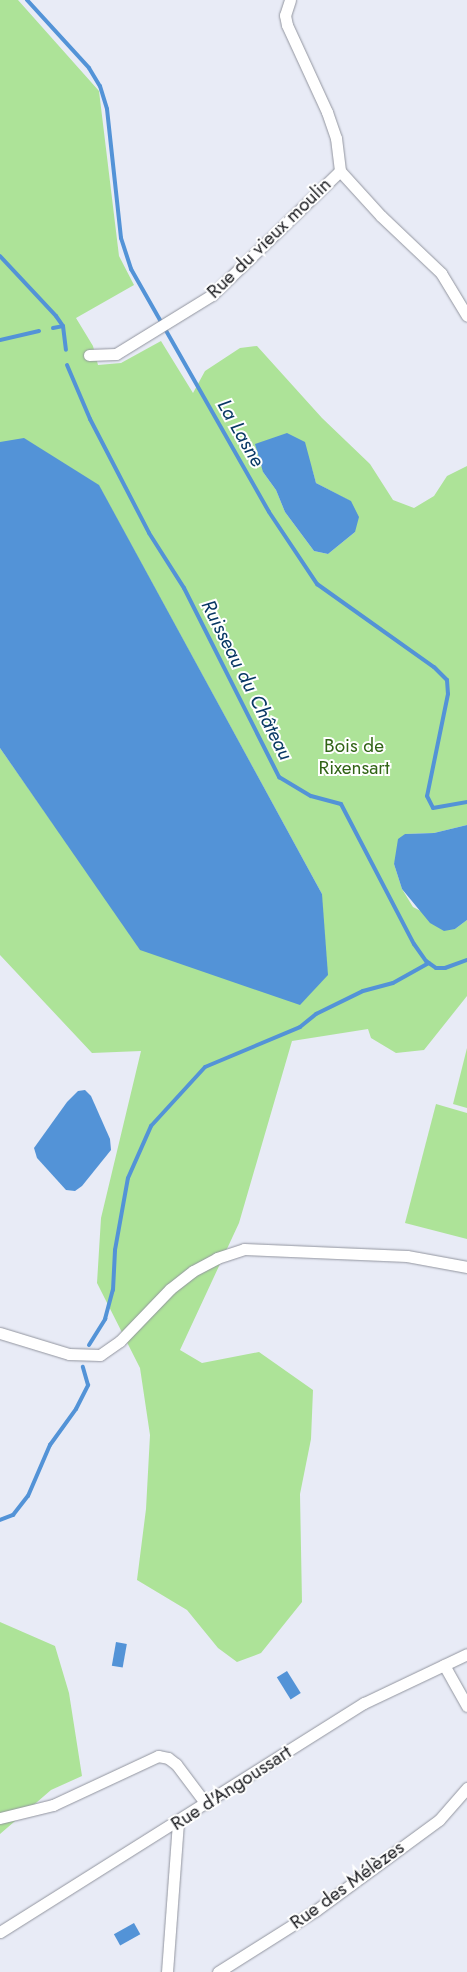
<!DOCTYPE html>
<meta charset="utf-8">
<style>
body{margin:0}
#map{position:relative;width:467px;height:1972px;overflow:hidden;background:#e8ebf6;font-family:Jost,sans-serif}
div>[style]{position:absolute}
.green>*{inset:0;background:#ade398}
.water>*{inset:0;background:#5393d7;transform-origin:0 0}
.stream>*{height:4px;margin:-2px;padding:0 2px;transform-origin:2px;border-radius:2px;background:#5393d7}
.roads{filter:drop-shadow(0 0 1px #92959f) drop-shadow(0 0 1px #92959f)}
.minor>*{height:11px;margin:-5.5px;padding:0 5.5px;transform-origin:5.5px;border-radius:5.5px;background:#fff}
span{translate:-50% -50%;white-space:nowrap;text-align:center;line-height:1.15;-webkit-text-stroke:4px #fff;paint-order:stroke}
.street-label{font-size:19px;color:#191a1e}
.park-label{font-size:19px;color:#316416}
.water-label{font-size:20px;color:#083864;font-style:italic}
</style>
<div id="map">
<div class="green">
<div style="clip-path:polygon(evenodd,0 0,18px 0,99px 91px,119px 256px,134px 285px,76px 318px,93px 346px,98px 365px,121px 363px,161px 341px,193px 393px,205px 371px,240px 348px,257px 346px,322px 418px,370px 464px,393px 500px,414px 508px,434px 496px,447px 476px,467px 466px,467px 825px,434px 833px,405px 834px,394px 864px,402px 889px,413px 907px,455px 929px,467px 920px,467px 996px,424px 1050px,396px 1053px,371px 1038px,368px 1029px,292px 1041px,239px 1223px,180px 1350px,202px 1363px,259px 1352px,313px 1390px,311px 1439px,300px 1494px,302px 1602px,261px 1653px,237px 1662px,218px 1648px,187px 1610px,137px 1580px,146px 1509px,150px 1435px,140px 1368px,97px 1283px,101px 1218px,141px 1051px,92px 1053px,0 955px,0 748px,54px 825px,322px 894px,99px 486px,0 442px,0 0,312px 469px,316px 483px,350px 501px,355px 532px,328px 554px,314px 551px,285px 512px,276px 490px,263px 472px,312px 469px)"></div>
<div style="clip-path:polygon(467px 1048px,467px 1108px,453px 1104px)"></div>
<div style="clip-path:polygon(436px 1104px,467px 1113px,467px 1239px,405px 1223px)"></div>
<div style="clip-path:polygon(0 1622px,55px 1646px,69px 1693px,82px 1776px,51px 1790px,0 1834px)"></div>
</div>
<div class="water">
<div style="clip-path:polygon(287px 433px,305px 442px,316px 483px,351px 501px,359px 517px,355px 532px,328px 554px,314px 551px,285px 512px,276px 490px,263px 472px,255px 444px)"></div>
<div style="clip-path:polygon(24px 438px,99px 485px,322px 894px,328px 975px,300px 1005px,140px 950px,0 748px,0 442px)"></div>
<div style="clip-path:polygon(467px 825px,467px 920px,455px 929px,444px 931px,430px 923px,402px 889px,394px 864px,398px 839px,405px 834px,434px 833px)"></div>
<div style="clip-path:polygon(85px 1090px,91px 1096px,110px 1139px,111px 1150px,82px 1186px,75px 1191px,66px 1190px,37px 1158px,34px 1148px,67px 1102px,78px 1091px)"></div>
<div style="left:116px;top:1642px;width:11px;height:24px;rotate:10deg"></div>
<div style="left:287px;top:1671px;width:26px;height:12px;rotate:58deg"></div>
<div style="left:134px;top:1923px;width:13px;height:23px;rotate:61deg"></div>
</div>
<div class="stream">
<div style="left:27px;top:0;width:92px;rotate:47.6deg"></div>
<div style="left:89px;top:68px;width:21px;rotate:59deg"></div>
<div style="left:100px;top:86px;width:24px;rotate:73deg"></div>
<div style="left:107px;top:109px;width:130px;rotate:83.8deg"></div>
<div style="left:121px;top:238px;width:33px;rotate:72deg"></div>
<div style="left:131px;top:269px;width:279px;rotate:60.4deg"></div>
<div style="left:269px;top:512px;width:87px;rotate:56.3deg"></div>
<div style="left:317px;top:584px;width:143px;rotate:35.4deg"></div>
<div style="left:434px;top:667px;width:18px;rotate:45deg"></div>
<div style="left:447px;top:680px;width:14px;rotate:86deg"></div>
<div style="left:448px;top:694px;width:104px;rotate:101.6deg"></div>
<div style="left:427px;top:796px;width:13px;rotate:63deg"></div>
<div style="left:433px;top:808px;width:35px;rotate:-10deg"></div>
<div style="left:0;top:256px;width:82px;rotate:47deg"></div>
<div style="left:56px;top:316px;width:12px;rotate:55deg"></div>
<div style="left:63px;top:326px;width:24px;rotate:83deg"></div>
<div style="left:53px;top:328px;width:10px;rotate:-11deg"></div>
<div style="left:0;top:340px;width:40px;rotate:-13deg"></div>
<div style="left:67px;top:365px;width:59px;rotate:66.9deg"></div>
<div style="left:90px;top:419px;width:128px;rotate:62.6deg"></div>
<div style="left:149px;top:533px;width:65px;rotate:57.5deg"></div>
<div style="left:184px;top:588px;width:212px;rotate:63.3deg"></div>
<div style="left:279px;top:777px;width:37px;rotate:31deg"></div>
<div style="left:311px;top:796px;width:31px;rotate:15deg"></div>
<div style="left:341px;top:804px;width:158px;rotate:62.5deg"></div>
<div style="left:414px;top:944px;width:21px;rotate:55deg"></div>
<div style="left:426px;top:961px;width:12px;rotate:35deg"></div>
<div style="left:436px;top:968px;width:9px"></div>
<div style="left:445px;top:968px;width:23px;rotate:-20deg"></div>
<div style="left:89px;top:1345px;width:31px;rotate:-58deg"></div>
<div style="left:105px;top:1319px;width:30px;rotate:-75deg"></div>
<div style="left:113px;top:1290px;width:40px;rotate:-87.1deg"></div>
<div style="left:115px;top:1250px;width:73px;rotate:-79.8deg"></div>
<div style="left:128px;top:1178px;width:57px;rotate:-66.1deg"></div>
<div style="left:151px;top:1126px;width:80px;rotate:-47.5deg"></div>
<div style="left:205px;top:1067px;width:103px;rotate:-22.8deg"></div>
<div style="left:300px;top:1027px;width:21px;rotate:-39deg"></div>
<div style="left:316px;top:1014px;width:52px;rotate:-26.1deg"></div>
<div style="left:363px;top:991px;width:31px;rotate:-15deg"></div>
<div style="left:393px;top:983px;width:41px;rotate:-29.1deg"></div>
<div style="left:0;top:1520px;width:14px;rotate:-21deg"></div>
<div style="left:13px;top:1515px;width:24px;rotate:-52deg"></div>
<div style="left:28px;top:1496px;width:56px;rotate:-66.7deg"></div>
<div style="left:50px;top:1445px;width:44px;rotate:-54.2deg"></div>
<div style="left:76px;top:1409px;width:27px;rotate:-63deg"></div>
<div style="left:88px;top:1385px;width:19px;rotate:-106deg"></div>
</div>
<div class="roads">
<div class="minor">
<div style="left:290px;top:0;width:16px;rotate:108deg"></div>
<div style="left:285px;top:15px;width:10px;rotate:79deg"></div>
<div style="left:287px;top:25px;width:96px;rotate:65.3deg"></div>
<div style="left:327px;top:112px;width:28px;rotate:71deg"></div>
<div style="left:336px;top:138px;width:33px;rotate:83deg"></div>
<div style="left:340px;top:171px;width:61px;rotate:47.7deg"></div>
<div style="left:381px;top:216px;width:83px;rotate:43.5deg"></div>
<div style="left:441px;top:273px;width:50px;rotate:58.8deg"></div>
<div style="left:89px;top:355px;width:27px;rotate:-2deg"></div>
<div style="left:116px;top:354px;width:113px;rotate:-31.6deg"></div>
<div style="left:212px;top:295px;width:178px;rotate:-44.1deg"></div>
<div style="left:0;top:1333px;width:72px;rotate:16.9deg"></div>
<div style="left:69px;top:1354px;width:31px;rotate:2deg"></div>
<div style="left:100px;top:1355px;width:24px;rotate:-35deg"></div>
<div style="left:120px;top:1341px;width:72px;rotate:-46.1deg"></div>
<div style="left:170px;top:1289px;width:29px;rotate:-38deg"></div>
<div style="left:193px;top:1271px;width:27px;rotate:-28deg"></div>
<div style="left:217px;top:1258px;width:28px;rotate:-18deg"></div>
<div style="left:244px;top:1249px;width:163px;rotate:2.5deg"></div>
<div style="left:407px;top:1256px;width:61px;rotate:10.4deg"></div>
<div style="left:444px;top:1665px;width:47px;rotate:60.7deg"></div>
<div style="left:0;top:1818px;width:55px;rotate:-13.8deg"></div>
<div style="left:53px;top:1805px;width:116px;rotate:-25deg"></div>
<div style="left:158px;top:1756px;width:10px;rotate:11deg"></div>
<div style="left:168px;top:1758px;width:10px;rotate:37deg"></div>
<div style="left:176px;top:1764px;width:50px;rotate:53.1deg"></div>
<div style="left:0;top:1932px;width:430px;rotate:-32.2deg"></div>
<div style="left:364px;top:1703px;width:114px;rotate:-25.4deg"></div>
<div style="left:167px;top:1972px;width:150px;rotate:-85.8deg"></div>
<div style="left:218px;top:1972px;width:115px;rotate:-32.2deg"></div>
<div style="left:315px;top:1911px;width:154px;rotate:-36.3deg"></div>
<div style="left:439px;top:1820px;width:43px;rotate:-48.8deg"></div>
</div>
</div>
<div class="street-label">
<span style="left:269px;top:238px;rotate:-44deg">Rue du vieux moulin</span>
<span style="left:231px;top:1788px;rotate:-33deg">Rue d'Angoussart</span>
<span style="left:347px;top:1885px;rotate:-36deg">Rue des Mélèzes</span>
</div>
<div class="park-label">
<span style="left:354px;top:757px">Bois de<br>Rixensart</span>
</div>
<div class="water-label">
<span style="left:241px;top:433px;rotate:60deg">La Lasne</span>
<span style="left:247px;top:680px;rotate:63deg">Ruisseau du Château</span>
</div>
</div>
